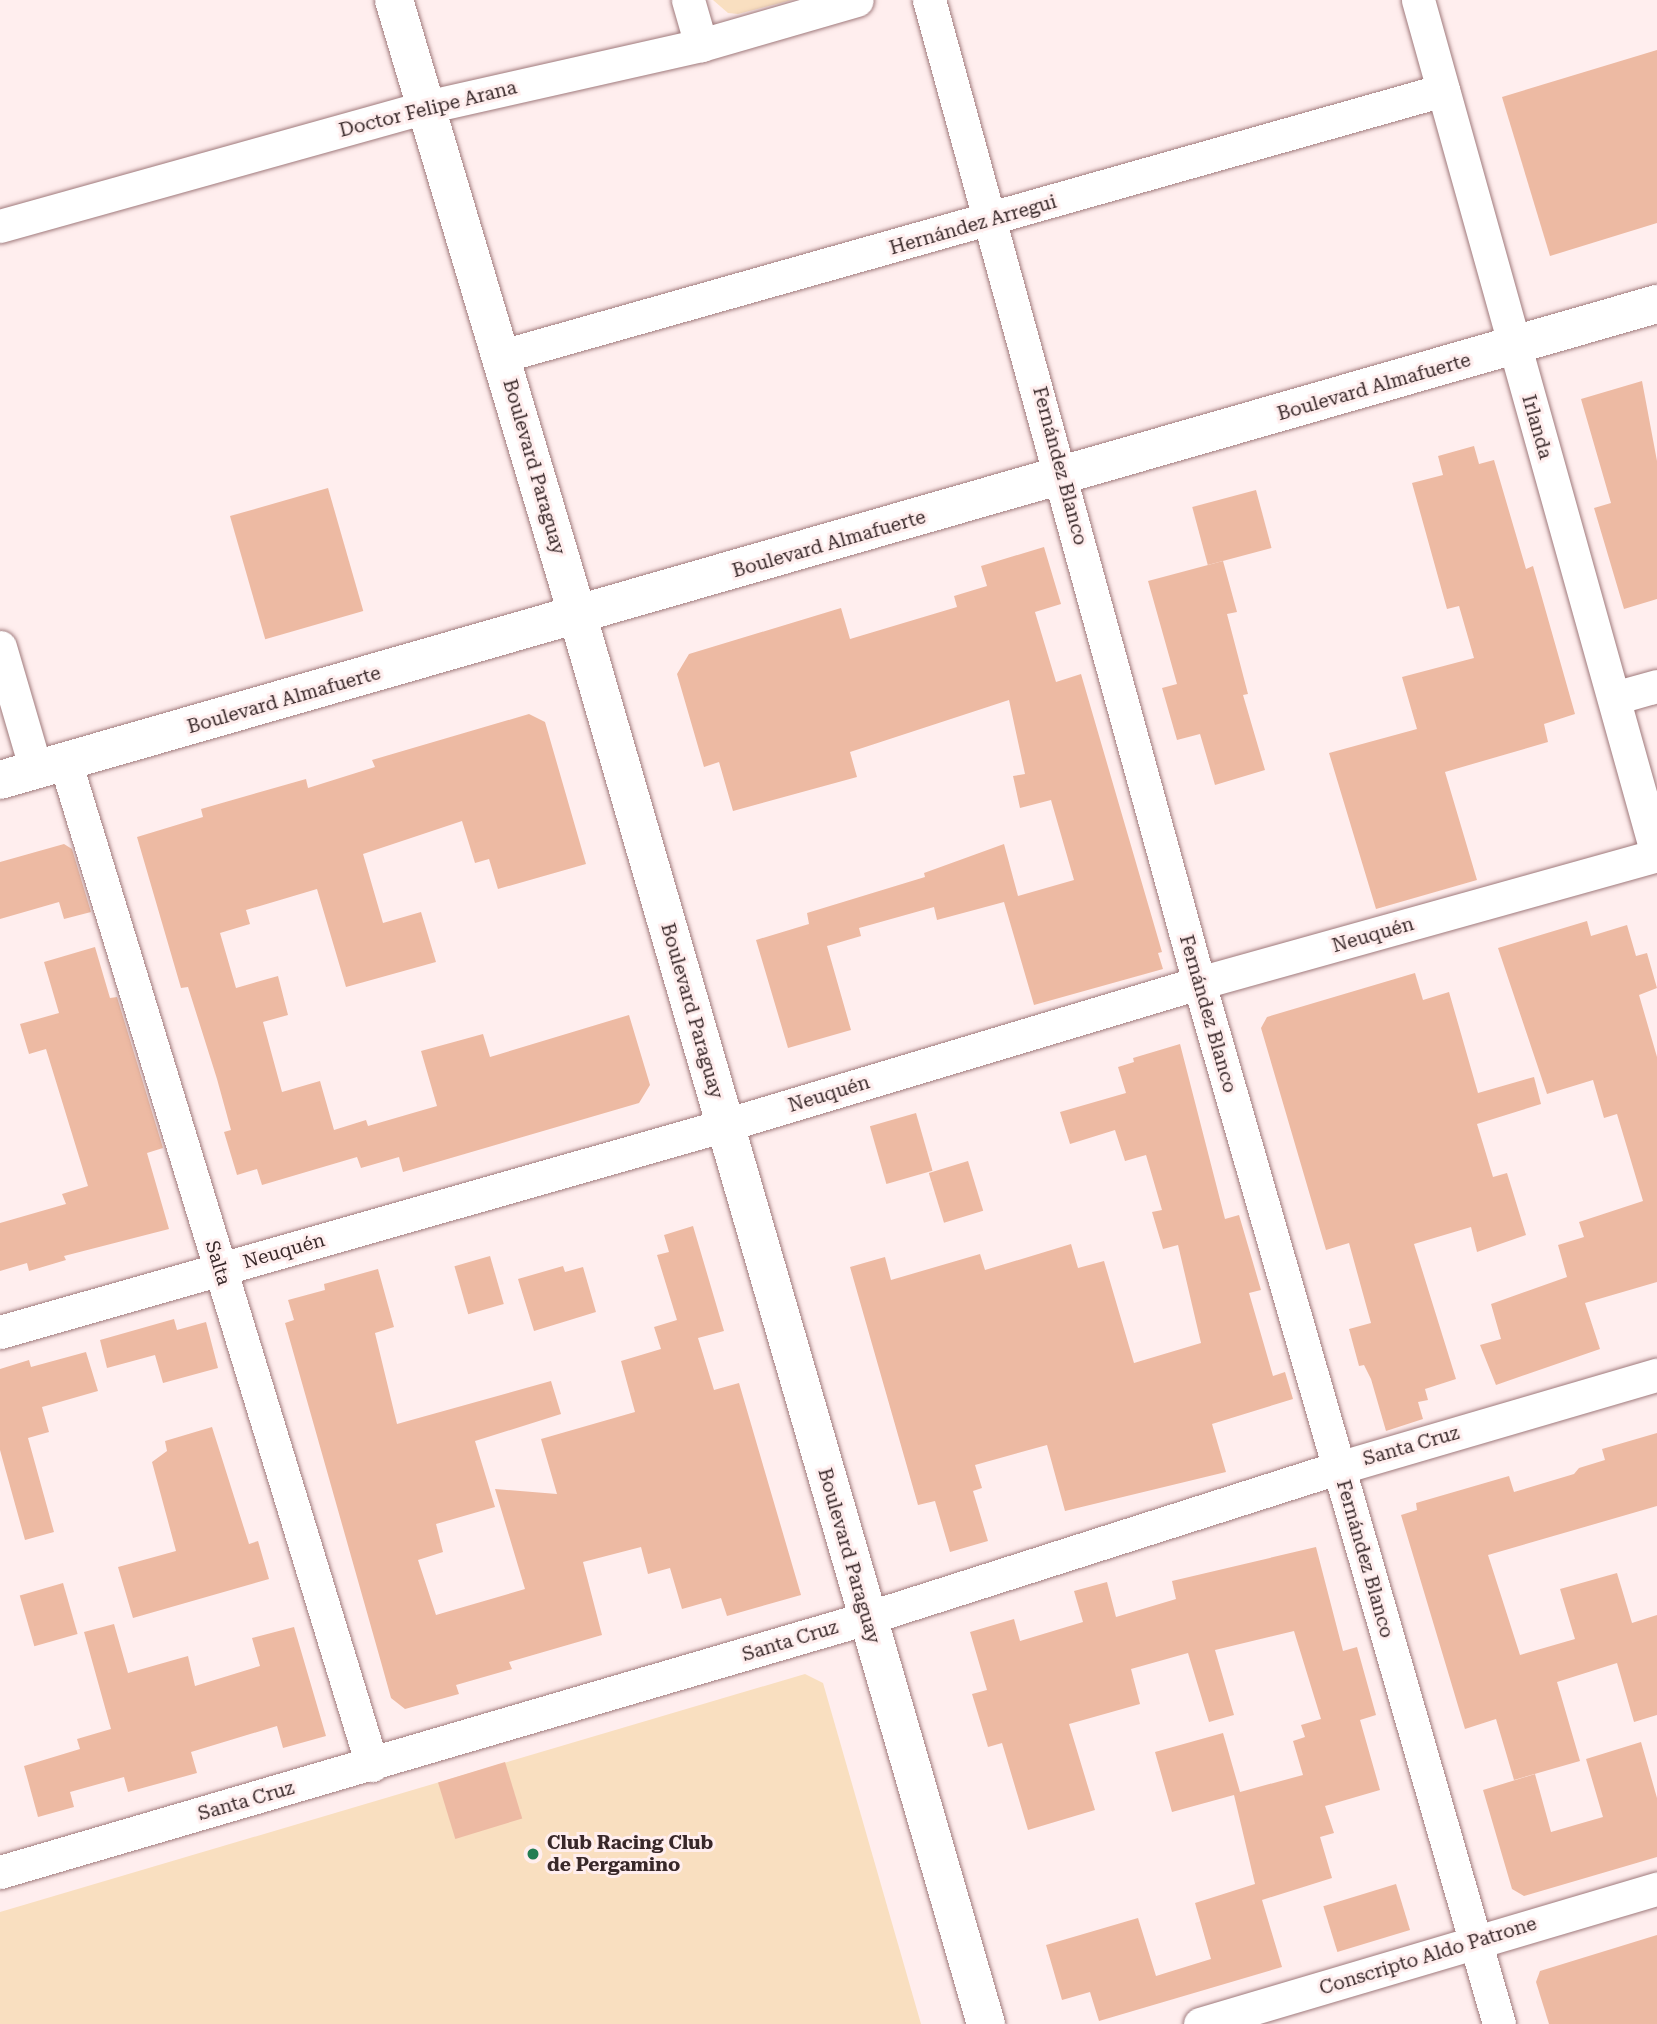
<!DOCTYPE html>
<meta charset="utf-8">
<style>
body{margin:0}
#map{position:relative;width:1657px;height:2024px;overflow:hidden;background:#fee;font-family:"Roboto Serif",serif}
div>[style]{position:absolute}
.green>*{inset:0;background:#f9dfc0}
.building>*{inset:0;background:#edbaa3;transform-origin:0 0}
.roads{filter:drop-shadow(0 0 2px #a07a7c) drop-shadow(0 0 2px #a07a7c)}
.street>*{height:33px;margin:-16.5px;padding:0 16.5px;transform-origin:16.5px;border-radius:16.5px;background:#fff}
.secondary>*{height:38px;margin:-19px;padding:0 19px;transform-origin:19px;border-radius:19px;background:#fff}
.dots>*{width:19px;height:19px;translate:-50% -50%;box-sizing:border-box;border:4px solid #fee;border-radius:50%}
span{translate:-50% -50%;white-space:nowrap;text-align:center;line-height:1.15;-webkit-text-stroke:6px #fee;paint-order:stroke}
.street-label{font-size:19px;color:#382829}
.poi-label{font-size:19px;color:#382829;font-weight:700}
.left{translate:0 -50%;text-align:left}
</style>
<div id="map">
<div class="green">
<div style="clip-path:polygon(713px 0,792px 0,738px 14px,728px 13px)"></div>
<div style="clip-path:polygon(805px 1674px,823px 1683px,921px 2024px,0 2024px,0 1912px)"></div>
</div>
<div class="building">
<div style="clip-path:polygon(1657px 50px,1657px 223px,1550px 256px,1502px 97px)"></div>
<div style="clip-path:polygon(1642px 381px,1657px 461px,1657px 599px,1624px 609px,1594px 508px,1611px 503px,1581px 399px)"></div>
<div style="clip-path:polygon(1474px 446px,1479px 464px,1494px 460px,1526px 569px,1533px 566px,1575px 714px,1544px 724px,1548px 742px,1445px 772px,1477px 880px,1376px 909px,1329px 753px,1417px 729px,1402px 677px,1474px 658px,1459px 606px,1447px 609px,1412px 483px,1443px 475px,1438px 456px)"></div>
<div style="left:328px;top:488px;width:128px;height:102px;rotate:74deg"></div>
<div style="left:1256px;top:490px;width:60px;height:66px;rotate:75deg"></div>
<div style="clip-path:polygon(1044px 547px,1061px 604px,1035px 612px,1056px 682px,1081px 674px,1162px 952px,1158px 953px,1163px 969px,1034px 1005px,1004px 902px,937px 920px,934px 907px,859px 928px,861px 936px,827px 946px,851px 1030px,788px 1048px,756px 940px,809px 924px,807px 913px,925px 877px,924px 873px,1004px 844px,1018px 896px,1074px 880px,1051px 800px,1020px 808px,1013px 776px,1025px 774px,1009px 700px,850px 752px,857px 777px,733px 811px,719px 762px,704px 767px,677px 674px,689px 654px,841px 608px,850px 639px,957px 607px,954px 596px,987px 586px,981px 566px)"></div>
<div style="clip-path:polygon(1223px 561px,1237px 612px,1227px 614px,1248px 694px,1243px 695px,1265px 770px,1215px 785px,1200px 734px,1177px 740px,1162px 688px,1177px 684px,1148px 581px)"></div>
<div style="clip-path:polygon(529px 714px,545px 722px,586px 864px,498px 889px,489px 859px,475px 863px,462px 821px,363px 854px,383px 923px,421px 912px,436px 962px,346px 987px,317px 889px,246px 910px,250px 924px,220px 933px,236px 988px,278px 976px,288px 1015px,263px 1022px,282px 1092px,320px 1081px,334px 1130px,366px 1120px,368px 1126px,437px 1106px,421px 1051px,483px 1034px,490px 1057px,629px 1015px,650px 1085px,639px 1103px,403px 1172px,399px 1157px,361px 1168px,357px 1157px,262px 1185px,257px 1169px,237px 1175px,224px 1132px,231px 1130px,217px 1079px,188px 987px,181px 988px,137px 837px,203px 817px,201px 809px,306px 779px,308px 788px,375px 767px,372px 760px)"></div>
<div style="clip-path:polygon(64px 844px,72px 849px,91px 912px,64px 919px,59px 902px,0 919px,0 862px)"></div>
<div style="clip-path:polygon(1587px 921px,1591px 936px,1627px 925px,1636px 956px,1647px 953px,1657px 988px,1639px 995px,1657px 1057px,1657px 1282px,1585px 1303px,1600px 1349px,1496px 1385px,1480px 1345px,1501px 1339px,1491px 1304px,1567px 1277px,1558px 1245px,1584px 1237px,1579px 1222px,1643px 1201px,1617px 1114px,1604px 1118px,1593px 1080px,1547px 1094px,1498px 948px)"></div>
<div style="clip-path:polygon(95px 947px,110px 998px,117px 997px,163px 1148px,147px 1153px,169px 1229px,64px 1256px,66px 1260px,29px 1271px,27px 1263px,0 1271px,0 1223px,66px 1204px,62px 1194px,88px 1186px,46px 1049px,29px 1054px,20px 1024px,59px 1013px,44px 962px)"></div>
<div style="clip-path:polygon(1415px 973px,1423px 1000px,1449px 992px,1478px 1093px,1534px 1077px,1541px 1104px,1477px 1124px,1493px 1177px,1507px 1173px,1526px 1235px,1477px 1252px,1471px 1227px,1414px 1244px,1456px 1379px,1425px 1389px,1428px 1400px,1418px 1402px,1423px 1419px,1386px 1431px,1371px 1379px,1364px 1365px,1359px 1366px,1349px 1329px,1371px 1323px,1349px 1243px,1326px 1250px,1261px 1028px,1267px 1017px)"></div>
<div style="clip-path:polygon(1180px 1044px,1225px 1219px,1239px 1215px,1261px 1290px,1249px 1293px,1273px 1376px,1285px 1372px,1293px 1399px,1212px 1424px,1226px 1472px,1065px 1511px,1047px 1445px,975px 1465px,982px 1488px,973px 1491px,988px 1541px,950px 1552px,935px 1501px,918px 1505px,850px 1267px,885px 1257px,891px 1280px,980px 1254px,985px 1270px,1071px 1244px,1078px 1268px,1104px 1261px,1134px 1363px,1201px 1343px,1178px 1245px,1163px 1249px,1152px 1212px,1162px 1210px,1146px 1155px,1125px 1161px,1115px 1130px,1070px 1144px,1060px 1112px,1126px 1093px,1118px 1067px,1134px 1062px,1133px 1058px)"></div>
<div style="left:916px;top:1113px;width:60px;height:48px;rotate:74deg"></div>
<div style="left:968px;top:1161px;width:52px;height:41px;rotate:73deg"></div>
<div style="clip-path:polygon(693px 1226px,724px 1331px,698px 1338px,714px 1390px,739px 1383px,801px 1595px,727px 1616px,721px 1598px,682px 1609px,670px 1568px,648px 1574px,641px 1547px,583px 1562px,602px 1635px,509px 1662px,512px 1669px,456px 1685px,459px 1694px,405px 1709px,391px 1698px,381px 1662px,285px 1323px,294px 1320px,288px 1300px,325px 1290px,324px 1284px,378px 1269px,394px 1327px,375px 1333px,397px 1424px,551px 1381px,561px 1414px,475px 1441px,495px 1507px,436px 1524px,443px 1552px,418px 1560px,436px 1615px,525px 1589px,495px 1489px,557px 1494px,541px 1439px,635px 1412px,621px 1361px,661px 1349px,654px 1327px,677px 1320px,657px 1255px,669px 1252px,664px 1235px)"></div>
<div style="left:490px;top:1256px;width:50px;height:37px;rotate:74deg"></div>
<div style="clip-path:polygon(563px 1266px,565px 1272px,583px 1267px,596px 1312px,534px 1331px,518px 1279px)"></div>
<div style="clip-path:polygon(174px 1319px,177px 1330px,206px 1322px,218px 1368px,163px 1383px,155px 1355px,107px 1368px,100px 1340px)"></div>
<div style="clip-path:polygon(86px 1352px,98px 1391px,42px 1407px,49px 1432px,28px 1438px,54px 1532px,25px 1540px,0 1450px,0 1369px,29px 1360px,31px 1367px)"></div>
<div style="clip-path:polygon(212px 1427px,249px 1544px,258px 1541px,269px 1579px,133px 1618px,118px 1567px,176px 1551px,152px 1462px,167px 1451px,165px 1441px)"></div>
<div style="clip-path:polygon(1657px 1433px,1657px 1506px,1488px 1555px,1520px 1655px,1575px 1639px,1560px 1589px,1617px 1573px,1632px 1623px,1657px 1615px,1657px 1715px,1634px 1722px,1617px 1663px,1557px 1682px,1580px 1761px,1514px 1780px,1496px 1719px,1465px 1729px,1401px 1515px,1417px 1510px,1416px 1503px,1509px 1476px,1514px 1492px,1574px 1474px,1579px 1468px,1605px 1460px,1602px 1449px)"></div>
<div style="clip-path:polygon(1316px 1547px,1343px 1651px,1357px 1647px,1376px 1715px,1360px 1720px,1380px 1790px,1325px 1806px,1334px 1833px,1320px 1837px,1332px 1878px,1262px 1900px,1282px 1967px,1099px 2021px,1090px 1992px,1062px 2000px,1046px 1945px,1138px 1918px,1156px 1976px,1211px 1959px,1195px 1903px,1255px 1884px,1234px 1795px,1172px 1812px,1155px 1752px,1223px 1733px,1240px 1792px,1303px 1775px,1293px 1741px,1305px 1737px,1301px 1725px,1321px 1719px,1294px 1631px,1215px 1650px,1234px 1715px,1209px 1722px,1188px 1653px,1131px 1669px,1140px 1704px,1069px 1724px,1095px 1810px,1028px 1830px,1002px 1743px,988px 1747px,972px 1694px,987px 1690px,970px 1632px,1014px 1619px,1020px 1641px,1083px 1622px,1074px 1591px,1107px 1582px,1116px 1617px,1176px 1599px,1172px 1581px)"></div>
<div style="left:63px;top:1583px;width:53px;height:45px;rotate:74deg"></div>
<div style="clip-path:polygon(114px 1624px,128px 1673px,188px 1656px,195px 1686px,260px 1666px,252px 1638px,294px 1627px,326px 1736px,283px 1748px,277px 1726px,191px 1752px,197px 1773px,128px 1792px,124px 1777px,70px 1792px,74px 1807px,38px 1817px,24px 1766px,80px 1749px,77px 1739px,111px 1729px,84px 1632px)"></div>
<div style="clip-path:polygon(1641px 1742px,1657px 1798px,1657px 1857px,1524px 1896px,1512px 1889px,1483px 1790px,1535px 1774px,1551px 1832px,1603px 1817px,1586px 1759px)"></div>
<div style="left:505px;top:1762px;width:59px;height:70px;rotate:73deg"></div>
<div style="left:1396px;top:1884px;width:48px;height:76px;rotate:73deg"></div>
<div style="clip-path:polygon(1657px 1935px,1657px 2024px,1549px 2024px,1536px 1982px,1540px 1971px)"></div>
</div>
<div class="roads">
<div class="street">
<div style="left:688px;top:0;width:47px;rotate:73.9deg"></div>
<div style="left:929px;top:0;width:1019px;rotate:74.64deg"></div>
<div style="left:1199px;top:983px;width:1083px;rotate:73.92deg"></div>
<div style="left:1418px;top:0;width:887px;rotate:74.37deg"></div>
<div style="left:0;top:226px;width:442px;rotate:-15.6deg"></div>
<div style="left:426px;top:107px;width:282px;rotate:-12.7deg"></div>
<div style="left:701px;top:45px;width:162px;rotate:-16.1deg"></div>
<div style="left:502px;top:356px;width:978px;rotate:-15.78deg"></div>
<div style="left:0;top:647px;width:128px;rotate:73.7deg"></div>
<div style="left:1614px;top:698px;width:45px;rotate:-15.6deg"></div>
<div style="left:65px;top:761px;width:1050px;rotate:73deg"></div>
<div style="left:0;top:1332px;width:754px;rotate:-15.93deg"></div>
<div style="left:725px;top:1125px;width:495px;rotate:-16.7deg"></div>
<div style="left:1199px;top:983px;width:476px;rotate:-15.6deg"></div>
<div style="left:0;top:1872px;width:903px;rotate:-16.33deg"></div>
<div style="left:867px;top:1618px;width:494px;rotate:-17.7deg"></div>
<div style="left:1338px;top:1468px;width:332px;rotate:-16.3deg"></div>
<div style="left:1200px;top:2024px;width:477px;rotate:-16.5deg"></div>
</div>
<div class="secondary">
<div style="left:394px;top:0;width:644px;rotate:73.39deg"></div>
<div style="left:578px;top:617px;width:1465px;rotate:73.83deg"></div>
<div style="left:0;top:780px;width:1724px;rotate:-16.03deg"></div>
</div>
</div>
<div class="dots">
<div style="left:533px;top:1854px;background:#227d52"></div>
</div>
<div class="street-label">
<span style="left:428px;top:109px;rotate:-14deg">Doctor Felipe Arana</span>
<span style="left:973px;top:225px;rotate:-16deg">Hernández Arregui</span>
<span style="left:1374px;top:387px;rotate:-16deg">Boulevard Almafuerte</span>
<span style="left:1537px;top:427px;rotate:74deg">Irlanda</span>
<span style="left:1060px;top:466px;rotate:75deg">Fernández Blanco</span>
<span style="left:534px;top:467px;rotate:74deg">Boulevard Paraguay</span>
<span style="left:829px;top:544px;rotate:-16deg">Boulevard Almafuerte</span>
<span style="left:284px;top:700px;rotate:-16deg">Boulevard Almafuerte</span>
<span style="left:1373px;top:935px;rotate:-16deg">Neuquén</span>
<span style="left:692px;top:1011px;rotate:74deg">Boulevard Paraguay</span>
<span style="left:1208px;top:1014px;rotate:74deg">Fernández Blanco</span>
<span style="left:829px;top:1094px;rotate:-17deg">Neuquén</span>
<span style="left:284px;top:1251px;rotate:-16deg">Neuquén</span>
<span style="left:218px;top:1263px;rotate:73deg">Salta</span>
<span style="left:1411px;top:1446px;rotate:-16deg">Santa Cruz</span>
<span style="left:849px;top:1556px;rotate:74deg">Boulevard Paraguay</span>
<span style="left:1365px;top:1559px;rotate:74deg">Fernández Blanco</span>
<span style="left:790px;top:1641px;rotate:-17deg">Santa Cruz</span>
<span style="left:246px;top:1801px;rotate:-16deg">Santa Cruz</span>
<span style="left:1428px;top:1956px;rotate:-17deg">Conscripto Aldo Patrone</span>
</div>
<div class="poi-label">
<span class="left" style="left:547px;top:1854px">Club Racing Club<br>de Pergamino</span>
</div>
</div>
